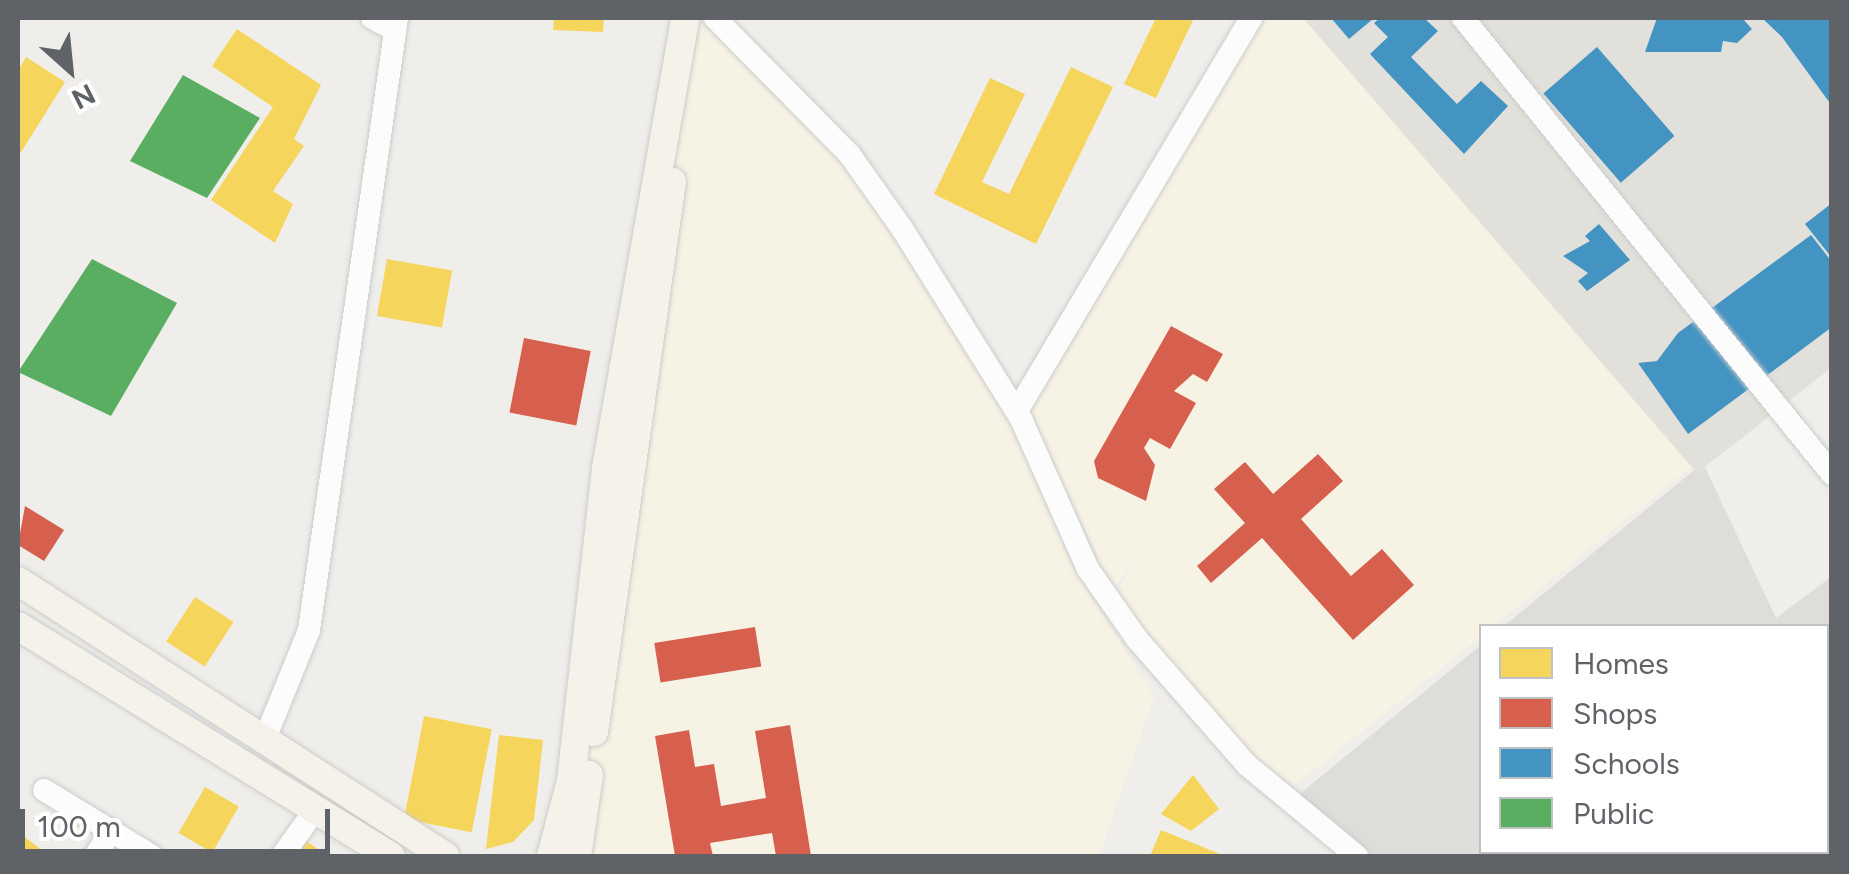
<!DOCTYPE html>
<style>
body{margin:0}
#map{position:relative;width:1849px;height:874px;overflow:hidden;background:#efeeea;font-family:Figtree,sans-serif}
div>[style]{position:absolute}
.commercial>*{inset:0;background:#f7f3e4}
.industrial>*{inset:0;background:#dfddda}
.education>*{inset:0;background:#e2e0da}
.homes>*{inset:0;background:#f6d55c;transform-origin:0 0}
.shops>*{inset:0;background:#d6604d;transform-origin:0 0}
.schools>*{inset:0;background:#4393c3;transform-origin:0 0}
.public>*{inset:0;background:#5aae61}
.roads{filter:drop-shadow(0 0 2px #cbcccc) drop-shadow(0 0 2px #cbcccc)}
.minor>*{height:22px;margin:-11px;padding:0 11px;transform-origin:11px;border-radius:11px;background:#fdfcfc}
.major>*{height:28px;margin:-14px;padding:0 14px;transform-origin:14px;border-radius:14px;background:#f4f2e9}
span{translate:-50% -50%;white-space:nowrap;text-align:center;line-height:1.15;-webkit-text-stroke:10px #fff;paint-order:stroke}
.frame{position:absolute;inset:0;border:20px solid #5f6368;pointer-events:none}
.legend{position:absolute;left:1479px;top:624px;width:350px;height:230px;box-sizing:border-box;background:#fff;border:2px solid #bfc1c3;margin:0;padding:12px 18px;list-style:none;font-size:30px;color:#5f6368}
.legend li{display:flex;align-items:center;gap:20px;height:50px}
.legend b{width:50px;border:2px solid #bfc1c3}
.north{position:absolute;left:20px;top:20px;width:100px;height:100px;-webkit-text-stroke:8px #fff;paint-order:stroke;rotate:153deg;font-size:28px;font-weight:700;line-height:40px;text-align:center;color:#5f6368}
.north::after{content:'';display:block;margin:auto;width:35px;height:45px;background:#5f6368;clip-path:polygon(50% 0,100% 100%,50% 72%,0 100%)}
.scale{position:absolute;left:20px;top:809px;width:310px;height:45px;box-sizing:border-box;border:5px solid #5f6368;border-top:0;padding-left:12px;font-size:30px;line-height:35px;white-space:nowrap;color:#5f6368;-webkit-text-stroke:8px #fff;paint-order:stroke}
</style>
<div id="map">
<div class="commercial">
<div style="clip-path:polygon(697px 18px,846px 163px,1015px 424px,1068px 559px,1154px 697px,1099px 856px,571px 856px,615px 494px)"></div>
<div style="clip-path:polygon(1257px 18px,1313px 18px,1694px 465px,1294px 786px,1234px 743px,1114px 595px,1142px 551px,1113px 589px,1027px 406px)"></div>
</div>
<div class="industrial">
<div style="clip-path:polygon(1703px 463px,1776px 618px,1831px 577px,1831px 856px,1370px 856px,1296px 797px,1481px 645px,1482px 852px,1826px 852px,1826px 626px,1504px 626px)"></div>
</div>
<div class="education">
<div style="clip-path:polygon(1303px 18px,1831px 18px,1831px 368px,1697px 473px)"></div>
</div>
<div class="homes">
<div style="clip-path:polygon(554px 18px,604px 18px,603px 32px,553px 30px)"></div>
<div style="clip-path:polygon(1167px 18px,1194px 18px,1156px 98px,1124px 84px,1155px 20px)"></div>
<div style="clip-path:polygon(237px 29px,321px 85px,294px 139px,304px 146px,273px 191px,293px 204px,275px 243px,211px 200px,273px 107px,212px 66px)"></div>
<div style="clip-path:polygon(26px 57px,65px 82px,18px 157px,18px 71px)"></div>
<div style="clip-path:polygon(1071px 67px,1113px 87px,1036px 244px,934px 194px,990px 78px,1025px 94px,982px 182px,1009px 194px)"></div>
<div style="left:387px;top:259px;width:66px;height:58px;rotate:10deg"></div>
<div style="left:195px;top:597px;width:46px;height:53px;rotate:33deg"></div>
<div style="left:424px;top:716px;width:69px;height:105px;rotate:11deg"></div>
<div style="clip-path:polygon(499px 735px,543px 740px,534px 820px,513px 842px,486px 849px)"></div>
<div style="clip-path:polygon(1193px 775px,1219px 809px,1191px 831px,1161px 814px)"></div>
<div style="left:205px;top:787px;width:39px;height:53px;rotate:30deg"></div>
<div style="clip-path:polygon(1161px 830px,1225px 856px,1150px 856px)"></div>
<div style="clip-path:polygon(18px 832px,50px 856px,18px 856px)"></div>
<div style="clip-path:polygon(304px 840px,329px 856px,293px 856px)"></div>
</div>
<div class="shops">
<div style="clip-path:polygon(1171px 326px,1223px 354px,1207px 382px,1193px 374px,1174px 391px,1196px 403px,1170px 449px,1150px 438px,1144px 448px,1155px 465px,1146px 501px,1098px 478px,1094px 461px)"></div>
<div style="left:524px;top:338px;width:68px;height:76px;rotate:11deg"></div>
<div style="clip-path:polygon(1318px 454px,1343px 481px,1301px 519px,1351px 576px,1382px 549px,1414px 585px,1353px 640px,1262px 538px,1211px 583px,1197px 566px,1245px 523px,1214px 489px,1245px 462px,1273px 494px)"></div>
<div style="clip-path:polygon(25px 506px,64px 530px,44px 561px,18px 545px)"></div>
<div style="left:755px;top:627px;width:40px;height:102px;rotate:81deg"></div>
<div style="clip-path:polygon(790px 725px,811px 856px,776px 856px,772px 833px,710px 843px,713px 856px,675px 856px,655px 736px,689px 730px,695px 767px,714px 764px,721px 806px,766px 798px,755px 731px)"></div>
</div>
<div class="schools">
<div style="clip-path:polygon(1331px 18px,1374px 18px,1349px 39px)"></div>
<div style="clip-path:polygon(1380px 18px,1424px 18px,1438px 31px,1411px 57px,1457px 104px,1481px 81px,1508px 106px,1464px 154px,1370px 54px,1388px 37px,1374px 23px)"></div>
<div style="clip-path:polygon(1657px 18px,1742px 18px,1752px 29px,1737px 43px,1723px 41px,1721px 52px,1645px 52px)"></div>
<div style="clip-path:polygon(1762px 18px,1832px 18px,1832px 106px,1782px 37px)"></div>
<div style="left:1597px;top:47px;width:118px;height:71px;rotate:49deg"></div>
<div style="clip-path:polygon(1832px 203px,1832px 258px,1805px 224px)"></div>
<div style="clip-path:polygon(1599px 224px,1630px 260px,1587px 291px,1578px 281px,1588px 273px,1563px 256px,1590px 241px,1585px 236px)"></div>
<div style="clip-path:polygon(1811px 235px,1832px 262px,1832px 327px,1688px 434px,1638px 363px,1657px 361px,1678px 333px)"></div>
</div>
<div class="public">
<div style="clip-path:polygon(183px 75px,260px 118px,207px 198px,130px 161px)"></div>
<div style="clip-path:polygon(92px 259px,177px 303px,111px 416px,18px 372px)"></div>
</div>
<div class="roads">
<div class="minor">
<div style="left:372px;top:18px;width:26px;rotate:28deg"></div>
<div style="left:715px;top:18px;width:192px;rotate:45.4deg"></div>
<div style="left:850px;top:155px;width:88px;rotate:54.7deg"></div>
<div style="left:901px;top:227px;width:229px;rotate:58deg"></div>
<div style="left:1022px;top:421px;width:162px;rotate:66deg"></div>
<div style="left:1088px;top:569px;width:85px;rotate:55deg"></div>
<div style="left:1137px;top:639px;width:167px;rotate:48.9deg"></div>
<div style="left:1247px;top:765px;width:143px;rotate:39.6deg"></div>
<div style="left:1463px;top:18px;width:587px;rotate:51.02deg"></div>
<div style="left:1017px;top:411px;width:457px;rotate:-59.2deg"></div>
<div style="left:264px;top:741px;width:120px;rotate:-67.9deg"></div>
<div style="left:309px;top:630px;width:618px;rotate:-81.82deg"></div>
<div style="left:44px;top:790px;width:127px;rotate:31.4deg"></div>
<div style="left:95px;top:856px;width:31px;rotate:-57deg"></div>
<div style="left:282px;top:856px;width:57px;rotate:-54.3deg"></div>
</div>
<div class="major">
<div style="left:18px;top:581px;width:508px;rotate:32.78deg"></div>
<div style="left:18px;top:626px;width:438px;rotate:31.7deg"></div>
<div style="left:594px;top:732px;width:556px;rotate:-81.94deg"></div>
<div style="left:551px;top:856px;width:78px;rotate:-75.1deg"></div>
<div style="left:571px;top:781px;width:315px;rotate:-83.6deg"></div>
<div style="left:606px;top:468px;width:457px;rotate:-80deg"></div>
<div style="left:577px;top:856px;width:82px;rotate:-81.6deg"></div>
</div>
</div>
<div class="frame"></div>
<ul class="legend">
<li><b style="height:28px;background:#f6d55c"></b>Homes</li>
<li><b style="height:28px;background:#d6604d"></b>Shops</li>
<li><b style="height:28px;background:#4393c3"></b>Schools</li>
<li><b style="height:28px;background:#5aae61"></b>Public</li>
</ul>
<div class="north">N</div>
<div class="scale">100 m</div>
</div>
